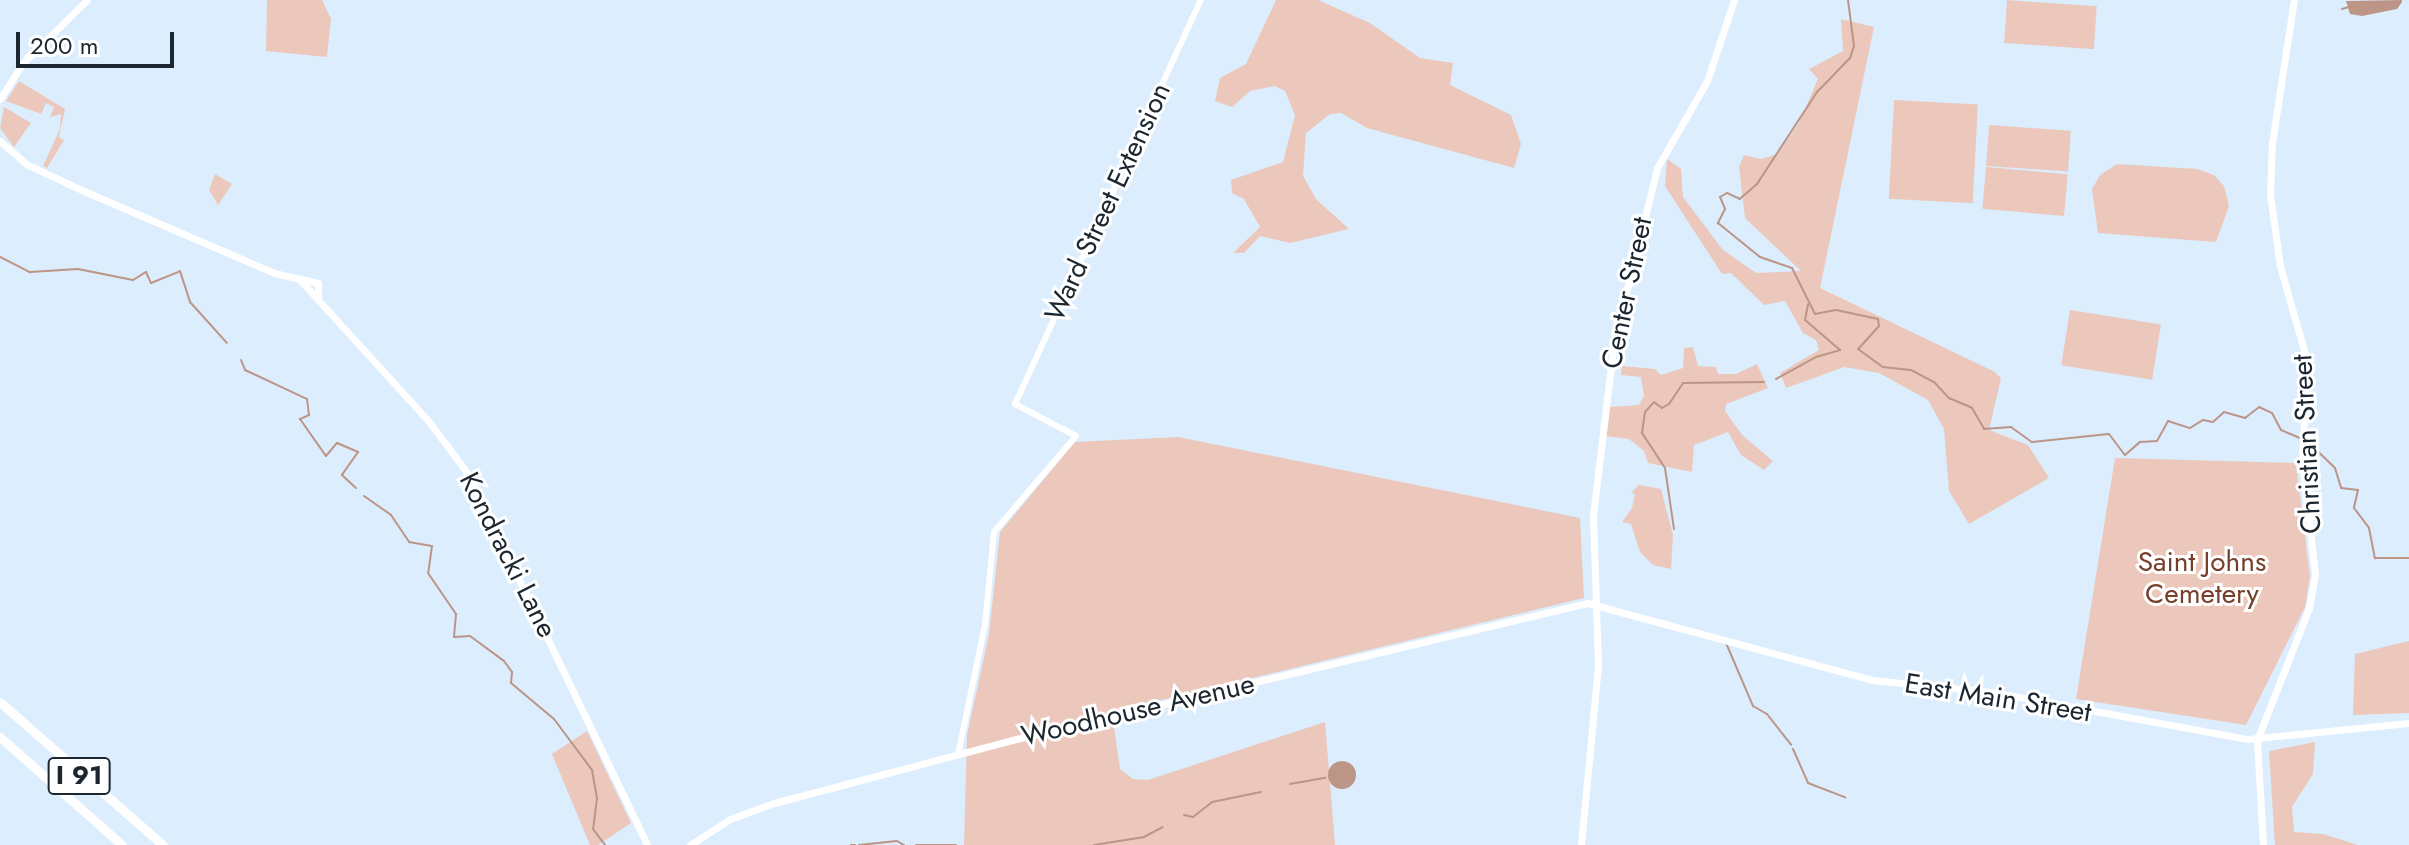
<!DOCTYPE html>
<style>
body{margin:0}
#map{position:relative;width:2409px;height:845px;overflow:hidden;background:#dcedfe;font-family:Jost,sans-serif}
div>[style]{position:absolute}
.green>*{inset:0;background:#ebc8bb;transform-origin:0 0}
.water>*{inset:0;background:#bc9587}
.round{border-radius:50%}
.stream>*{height:2px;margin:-1px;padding:0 1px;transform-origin:1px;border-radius:1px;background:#bc9587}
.tertiary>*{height:6px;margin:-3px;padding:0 3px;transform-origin:3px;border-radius:3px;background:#fff}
.secondary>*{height:7px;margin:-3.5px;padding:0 3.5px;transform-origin:3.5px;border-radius:3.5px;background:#fff}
.motorway>*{height:9px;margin:-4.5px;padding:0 4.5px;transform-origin:4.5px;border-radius:4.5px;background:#fff}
span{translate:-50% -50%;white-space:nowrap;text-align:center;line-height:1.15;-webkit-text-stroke:6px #fff;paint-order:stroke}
.shield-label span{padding:2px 6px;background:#fff;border:2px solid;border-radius:6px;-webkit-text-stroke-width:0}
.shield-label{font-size:26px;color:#1b2630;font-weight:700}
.street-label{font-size:28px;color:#1b2630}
.park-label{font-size:28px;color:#753f2a}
.scale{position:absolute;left:16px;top:32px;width:158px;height:36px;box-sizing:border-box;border:4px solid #1b2630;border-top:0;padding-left:10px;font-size:24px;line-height:28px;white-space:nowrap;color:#1b2630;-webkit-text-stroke:6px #fff;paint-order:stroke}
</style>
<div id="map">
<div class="green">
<div style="clip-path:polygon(267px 0,322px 0,331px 19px,327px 57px,266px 51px)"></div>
<div style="clip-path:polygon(1276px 0,1318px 0,1370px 23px,1420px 58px,1453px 63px,1450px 85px,1511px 115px,1521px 144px,1514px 168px,1367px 128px,1341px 113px,1330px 114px,1306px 133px,1303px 176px,1316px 199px,1349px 229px,1290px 243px,1260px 236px,1244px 253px,1233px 253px,1260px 227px,1244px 199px,1232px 193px,1231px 180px,1283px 162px,1295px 115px,1285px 91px,1275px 86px,1250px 91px,1232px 107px,1215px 101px,1220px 78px,1246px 64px)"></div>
<div style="left:2007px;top:0;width:90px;height:43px;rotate:4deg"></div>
<div style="clip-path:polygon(1841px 19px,1874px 27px,1820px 288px,1995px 372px,2001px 378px,1989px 430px,2028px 445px,2049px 478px,1969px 524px,1949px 491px,1944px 429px,1928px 400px,1879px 373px,1844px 367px,1786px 388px,1780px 373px,1819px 350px,1816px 340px,1803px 333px,1785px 301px,1764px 305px,1731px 273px,1722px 274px,1665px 186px,1667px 159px,1681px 169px,1683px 197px,1723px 250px,1756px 273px,1801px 271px,1745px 218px,1739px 167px,1744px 155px,1761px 159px,1778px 154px,1799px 123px,1818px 79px,1809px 69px,1843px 51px)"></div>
<div style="clip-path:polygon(19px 81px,65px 109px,59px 137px,64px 140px,47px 168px,43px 166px,60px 129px,61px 114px,50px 117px,54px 107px,46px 103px,41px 114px,6px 101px)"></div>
<div style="left:1894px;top:100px;width:84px;height:99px;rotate:3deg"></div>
<div style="clip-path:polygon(4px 107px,31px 123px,14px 147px,0 128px)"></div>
<div style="left:1989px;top:125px;width:82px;height:41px;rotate:4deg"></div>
<div style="clip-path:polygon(2117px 164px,2197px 169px,2214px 175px,2224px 186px,2229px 206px,2216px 242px,2098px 233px,2092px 189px,2100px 175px)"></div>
<div style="left:1986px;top:167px;width:82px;height:42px;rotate:5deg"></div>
<div style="clip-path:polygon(215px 174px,232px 184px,218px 205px,209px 190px)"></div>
<div style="left:2070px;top:310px;width:92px;height:56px;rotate:9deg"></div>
<div style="clip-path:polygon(1693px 347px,1698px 366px,1716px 367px,1718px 374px,1736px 374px,1757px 364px,1768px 388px,1726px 404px,1725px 411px,1742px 435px,1773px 461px,1764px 470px,1741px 455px,1728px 432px,1694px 445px,1692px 472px,1648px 463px,1644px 451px,1629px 439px,1605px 436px,1609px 407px,1639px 405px,1644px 396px,1641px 377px,1621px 375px,1622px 366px,1655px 369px,1661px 375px,1683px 368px,1684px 348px)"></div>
<div style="clip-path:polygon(1178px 437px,1580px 518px,1584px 598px,1112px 712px,1120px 769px,1133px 779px,1148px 780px,1325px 722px,1335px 845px,964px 845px,967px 735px,989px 634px,1000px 532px,1075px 442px)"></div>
<div style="clip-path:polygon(2115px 458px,2296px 463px,2310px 576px,2305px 607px,2246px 725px,2076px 699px)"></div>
<div style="clip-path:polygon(1639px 485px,1661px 489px,1673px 535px,1671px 569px,1653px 565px,1640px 552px,1631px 524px,1622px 522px,1632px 508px,1635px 494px,1631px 493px)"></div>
<div style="clip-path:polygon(2409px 641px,2409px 713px,2353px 715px,2355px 654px)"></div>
<div style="clip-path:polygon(587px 731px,631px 823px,598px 845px,590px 845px,552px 754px)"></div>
<div style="clip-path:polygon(2315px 742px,2313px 774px,2292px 807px,2294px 832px,2323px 834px,2358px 845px,2275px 845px,2269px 751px)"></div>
</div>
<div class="water">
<div style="clip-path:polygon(2346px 1px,2402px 0,2402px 2px,2397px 9px,2362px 16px,2350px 14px)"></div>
<div class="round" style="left:1328px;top:761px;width:28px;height:28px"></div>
</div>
<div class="stream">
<div style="left:1848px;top:0;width:46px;rotate:82.6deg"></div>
<div style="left:1854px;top:46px;width:13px;rotate:108deg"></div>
<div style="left:1850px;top:58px;width:47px;rotate:134.1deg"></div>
<div style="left:1817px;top:92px;width:110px;rotate:123.1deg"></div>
<div style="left:1757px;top:184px;width:23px;rotate:139deg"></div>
<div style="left:1740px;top:199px;width:14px;rotate:-155deg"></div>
<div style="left:1727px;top:193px;width:8px;rotate:150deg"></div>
<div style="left:1720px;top:197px;width:13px;rotate:67deg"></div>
<div style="left:1725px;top:209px;width:16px;rotate:117deg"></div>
<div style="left:1718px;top:223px;width:54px;rotate:39deg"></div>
<div style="left:1760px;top:257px;width:34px;rotate:19deg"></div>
<div style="left:1792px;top:268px;width:51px;rotate:63.4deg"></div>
<div style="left:1815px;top:314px;width:21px;rotate:-11deg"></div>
<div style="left:1836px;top:310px;width:43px;rotate:12.1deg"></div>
<div style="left:1878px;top:319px;width:7px;rotate:82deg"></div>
<div style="left:1879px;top:326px;width:31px;rotate:132deg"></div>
<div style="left:1858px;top:349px;width:31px;rotate:36deg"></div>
<div style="left:1883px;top:367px;width:28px;rotate:6deg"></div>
<div style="left:1911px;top:370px;width:26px;rotate:28deg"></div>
<div style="left:1934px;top:382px;width:22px;rotate:47deg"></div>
<div style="left:1949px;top:398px;width:25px;rotate:23deg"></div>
<div style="left:1972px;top:408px;width:24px;rotate:60deg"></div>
<div style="left:1984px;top:429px;width:27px;rotate:-4deg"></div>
<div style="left:2011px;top:427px;width:26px;rotate:36deg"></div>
<div style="left:2032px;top:442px;width:77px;rotate:-5.9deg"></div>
<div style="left:2109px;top:434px;width:26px;rotate:53deg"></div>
<div style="left:2125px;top:455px;width:20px;rotate:-41deg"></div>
<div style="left:2140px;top:442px;width:17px;rotate:-3deg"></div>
<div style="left:2157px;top:441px;width:23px;rotate:-61deg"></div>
<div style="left:2168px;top:421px;width:23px;rotate:18deg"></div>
<div style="left:2190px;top:428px;width:15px;rotate:-32deg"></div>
<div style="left:2203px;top:420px;width:10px;rotate:11deg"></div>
<div style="left:2213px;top:422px;width:15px;rotate:-42deg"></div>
<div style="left:2224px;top:412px;width:22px;rotate:16deg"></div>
<div style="left:2245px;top:418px;width:18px;rotate:-38deg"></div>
<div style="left:2259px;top:407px;width:14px;rotate:25deg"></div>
<div style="left:2272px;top:413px;width:19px;rotate:62deg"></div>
<div style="left:2281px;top:430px;width:21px;rotate:23deg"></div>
<div style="left:2342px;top:9px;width:7px;rotate:-16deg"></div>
<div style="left:0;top:257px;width:34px;rotate:27deg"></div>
<div style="left:30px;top:272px;width:48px;rotate:-3.6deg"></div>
<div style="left:78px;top:269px;width:56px;rotate:11.3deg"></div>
<div style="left:133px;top:280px;width:15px;rotate:-32deg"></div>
<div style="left:146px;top:272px;width:12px;rotate:66deg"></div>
<div style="left:151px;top:283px;width:31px;rotate:-22deg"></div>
<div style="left:180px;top:271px;width:33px;rotate:72deg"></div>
<div style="left:190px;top:302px;width:55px;rotate:47.9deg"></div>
<div style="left:241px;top:360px;width:11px;rotate:68deg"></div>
<div style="left:245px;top:370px;width:68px;rotate:25.1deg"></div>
<div style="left:307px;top:399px;width:16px;rotate:83deg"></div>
<div style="left:309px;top:415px;width:10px;rotate:156deg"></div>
<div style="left:300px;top:419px;width:45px;rotate:54.9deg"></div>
<div style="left:326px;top:456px;width:17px;rotate:-50deg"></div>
<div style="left:337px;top:443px;width:23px;rotate:23deg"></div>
<div style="left:358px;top:452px;width:28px;rotate:125deg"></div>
<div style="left:342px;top:475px;width:19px;rotate:43deg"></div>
<div style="left:1776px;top:379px;width:46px;rotate:-28.8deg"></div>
<div style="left:1816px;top:357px;width:25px;rotate:-16deg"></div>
<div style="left:1840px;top:350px;width:46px;rotate:-139.4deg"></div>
<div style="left:1805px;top:320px;width:16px;rotate:-79deg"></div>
<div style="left:2306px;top:440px;width:40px;rotate:44deg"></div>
<div style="left:2335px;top:468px;width:21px;rotate:73deg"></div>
<div style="left:2341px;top:488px;width:17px;rotate:7deg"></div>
<div style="left:2358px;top:490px;width:18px;rotate:103deg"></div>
<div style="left:2354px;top:508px;width:25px;rotate:53deg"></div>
<div style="left:2369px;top:528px;width:31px;rotate:79deg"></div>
<div style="left:2375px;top:558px;width:34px"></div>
<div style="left:364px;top:496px;width:33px;rotate:35deg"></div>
<div style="left:391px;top:515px;width:32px;rotate:56deg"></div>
<div style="left:409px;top:542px;width:23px;rotate:10deg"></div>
<div style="left:432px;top:546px;width:27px;rotate:98deg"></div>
<div style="left:428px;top:573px;width:50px;rotate:55.7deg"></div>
<div style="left:456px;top:614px;width:23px;rotate:95deg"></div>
<div style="left:454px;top:637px;width:16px;rotate:-4deg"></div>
<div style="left:470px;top:636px;width:42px;rotate:36.3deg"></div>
<div style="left:504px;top:661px;width:14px;rotate:54deg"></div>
<div style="left:512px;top:672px;width:11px;rotate:95deg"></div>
<div style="left:511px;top:683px;width:56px;rotate:39.9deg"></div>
<div style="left:554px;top:719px;width:64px;rotate:53.3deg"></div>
<div style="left:592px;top:770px;width:28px;rotate:80deg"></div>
<div style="left:597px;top:798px;width:31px;rotate:97deg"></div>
<div style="left:593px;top:829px;width:20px;rotate:53deg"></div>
<div style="left:1674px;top:529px;width:62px;rotate:-98.4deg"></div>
<div style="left:1665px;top:468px;width:42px;rotate:-123.3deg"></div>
<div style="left:1642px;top:433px;width:21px;rotate:-82deg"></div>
<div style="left:1645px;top:412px;width:13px;rotate:-48deg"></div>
<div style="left:1654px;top:402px;width:10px;rotate:37deg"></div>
<div style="left:1662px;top:408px;width:8px;rotate:-30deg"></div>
<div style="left:1669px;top:404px;width:25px;rotate:-56deg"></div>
<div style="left:1683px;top:383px;width:81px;rotate:-0.7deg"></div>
<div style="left:1726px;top:643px;width:69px;rotate:66.8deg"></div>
<div style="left:1753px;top:706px;width:16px;rotate:30deg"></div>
<div style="left:1767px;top:714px;width:39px;rotate:52deg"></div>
<div style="left:1793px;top:749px;width:37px;rotate:66deg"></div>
<div style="left:1808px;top:783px;width:40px;rotate:21deg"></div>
<div style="left:1290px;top:784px;width:36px;rotate:-10deg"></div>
<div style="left:1184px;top:815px;width:9px;rotate:13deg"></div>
<div style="left:1193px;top:817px;width:24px;rotate:-38deg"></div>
<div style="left:1212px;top:802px;width:50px;rotate:-11.5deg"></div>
<div style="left:851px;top:845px;width:4px"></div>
<div style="left:859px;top:845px;width:38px;rotate:-6deg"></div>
<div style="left:897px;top:841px;width:8px;rotate:30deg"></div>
<div style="left:916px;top:845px;width:40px"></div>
<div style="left:1094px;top:845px;width:51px;rotate:-9.1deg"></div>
<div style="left:1144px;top:837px;width:21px;rotate:-28deg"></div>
</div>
<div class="tertiary">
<div style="left:958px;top:755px;width:133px;rotate:-78.3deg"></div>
<div style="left:985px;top:625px;width:93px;rotate:-84.5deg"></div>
<div style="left:994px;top:532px;width:126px;rotate:-49.5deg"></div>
<div style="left:1076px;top:436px;width:69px;rotate:-152.3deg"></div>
<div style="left:1015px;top:404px;width:445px;rotate:-65.3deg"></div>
</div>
<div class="secondary">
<div style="left:0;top:99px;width:41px;rotate:-57.8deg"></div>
<div style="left:22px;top:64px;width:91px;rotate:-44.6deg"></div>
<div style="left:0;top:141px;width:37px;rotate:41deg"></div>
<div style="left:28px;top:165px;width:62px;rotate:24.9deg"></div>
<div style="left:84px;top:191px;width:207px;rotate:23.3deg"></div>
<div style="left:274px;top:273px;width:45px;rotate:12.8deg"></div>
<div style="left:318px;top:283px;width:16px;rotate:90deg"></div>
<div style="left:301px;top:281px;width:192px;rotate:47.7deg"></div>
<div style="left:430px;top:423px;width:64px;rotate:53.3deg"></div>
<div style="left:468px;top:474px;width:412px;rotate:64.2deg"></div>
<div style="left:690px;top:845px;width:48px;rotate:-33deg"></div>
<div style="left:730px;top:819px;width:47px;rotate:-20deg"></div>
<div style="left:774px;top:803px;width:246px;rotate:-14.8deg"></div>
<div style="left:1012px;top:740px;width:591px;rotate:-13.4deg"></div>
<div style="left:1587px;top:603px;width:295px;rotate:15.1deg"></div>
<div style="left:1872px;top:680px;width:120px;rotate:5.8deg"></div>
<div style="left:1991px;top:692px;width:261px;rotate:10.4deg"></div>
<div style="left:2248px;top:739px;width:162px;rotate:-5.7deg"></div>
<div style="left:1581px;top:845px;width:181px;rotate:-84.6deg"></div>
<div style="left:1598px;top:665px;width:150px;rotate:-91.9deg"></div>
<div style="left:1593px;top:515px;width:174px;rotate:-83.1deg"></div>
<div style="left:1614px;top:342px;width:179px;rotate:-76.1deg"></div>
<div style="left:1657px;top:168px;width:100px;rotate:-60.1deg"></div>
<div style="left:1707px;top:81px;width:85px;rotate:-71.6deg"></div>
<div style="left:2263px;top:845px;width:105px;rotate:-93.3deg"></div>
<div style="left:2257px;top:740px;width:142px;rotate:-68.5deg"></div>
<div style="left:2309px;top:608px;width:35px;rotate:-80deg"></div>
<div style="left:2315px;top:574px;width:116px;rotate:-96.4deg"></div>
<div style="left:2302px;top:459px;width:98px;rotate:-87.1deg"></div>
<div style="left:2307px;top:361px;width:99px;rotate:-105.9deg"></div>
<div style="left:2280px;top:266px;width:73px;rotate:-97.9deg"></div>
<div style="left:2270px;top:194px;width:51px;rotate:-87.8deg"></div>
<div style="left:2272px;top:143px;width:145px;rotate:-81.3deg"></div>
</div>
<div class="motorway">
<div style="left:0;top:702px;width:217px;rotate:41.3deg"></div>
<div style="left:0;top:737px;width:163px;rotate:41.5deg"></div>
</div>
<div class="shield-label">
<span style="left:79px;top:776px">I 91</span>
</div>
<div class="street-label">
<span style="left:1108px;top:202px;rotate:-65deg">Ward Street Extension</span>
<span style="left:1627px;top:293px;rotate:-78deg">Center Street</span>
<span style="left:2307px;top:444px;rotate:-93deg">Christian Street</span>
<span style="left:508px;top:555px;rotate:63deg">Kondracki Lane</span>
<span style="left:1998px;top:698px;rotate:9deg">East Main Street</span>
<span style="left:1138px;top:710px;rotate:-13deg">Woodhouse Avenue</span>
</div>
<div class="park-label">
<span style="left:2202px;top:578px">Saint Johns<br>Cemetery</span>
</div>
<div class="scale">200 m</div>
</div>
